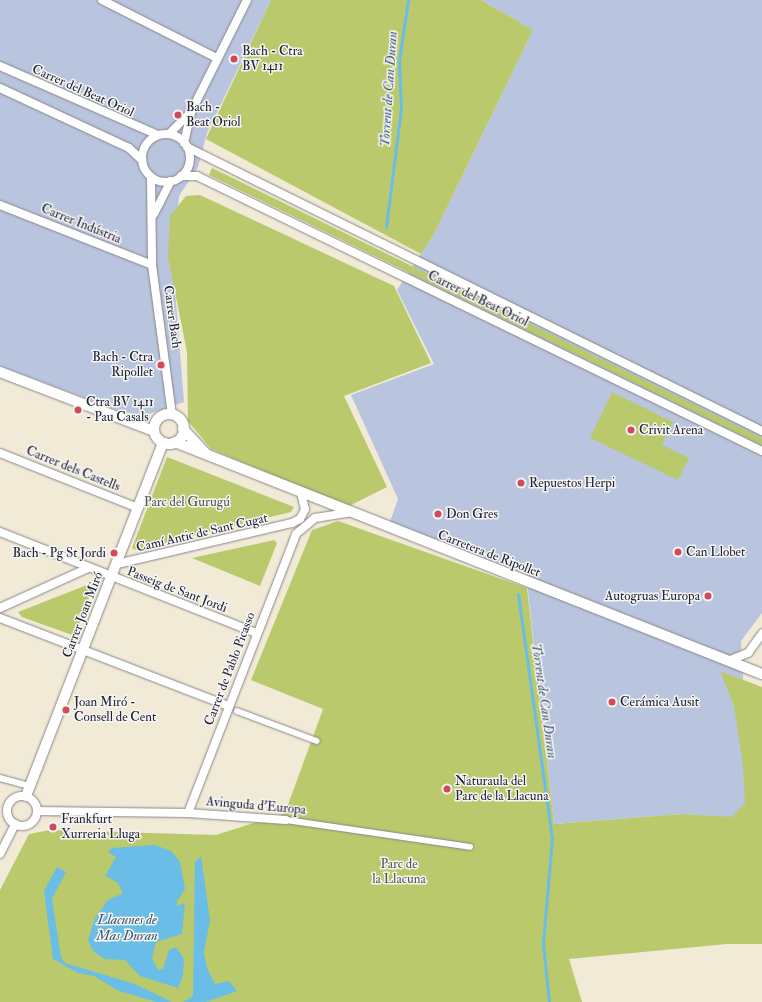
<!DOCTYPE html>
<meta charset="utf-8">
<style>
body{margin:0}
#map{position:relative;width:762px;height:1002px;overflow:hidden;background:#f1ead7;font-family:"IM FELL Double Pica",serif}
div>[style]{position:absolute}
.industrial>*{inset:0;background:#b9c5de}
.green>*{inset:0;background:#b9c96c}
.water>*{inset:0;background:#6abde6}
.stream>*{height:3px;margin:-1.5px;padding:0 1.5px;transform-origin:1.5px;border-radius:1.5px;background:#6abde6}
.roads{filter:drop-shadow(0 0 1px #8a8689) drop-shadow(0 0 1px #8a8689)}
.pedestrian>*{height:6px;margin:-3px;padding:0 3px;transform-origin:3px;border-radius:3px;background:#fff}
.minor>*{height:8px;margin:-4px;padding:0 4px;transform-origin:4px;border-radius:4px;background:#fff}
.minor>.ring{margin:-4px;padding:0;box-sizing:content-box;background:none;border:8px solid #fff;border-radius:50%}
.tertiary>*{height:10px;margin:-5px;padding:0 5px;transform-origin:5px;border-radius:5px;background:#fff}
.tertiary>.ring{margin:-5px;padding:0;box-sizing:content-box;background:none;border:10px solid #fff;border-radius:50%}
.dots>*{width:11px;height:11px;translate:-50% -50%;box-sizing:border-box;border:2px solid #f6f6f2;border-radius:50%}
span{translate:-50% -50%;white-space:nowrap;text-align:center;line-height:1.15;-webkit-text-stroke:3px #f6f6f2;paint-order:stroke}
.poi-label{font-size:13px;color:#22223b}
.left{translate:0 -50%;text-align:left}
.right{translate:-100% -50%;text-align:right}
.street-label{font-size:13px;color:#22223b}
.park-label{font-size:13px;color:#4f544a}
.water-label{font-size:14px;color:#3b5877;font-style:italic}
</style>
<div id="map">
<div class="industrial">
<div style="clip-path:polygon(0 0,271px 0,207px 133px,198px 167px,179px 196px,173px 265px,184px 402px,143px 416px,120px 411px,0 366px)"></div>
<div style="clip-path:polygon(481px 0,762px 0,762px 613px,741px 641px,750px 807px,736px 818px,682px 814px,554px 824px,526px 574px,390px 522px,398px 499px,351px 395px,434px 364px,397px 290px,434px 234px,533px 30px)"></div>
</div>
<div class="green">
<div style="clip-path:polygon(271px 0,481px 0,533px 30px,434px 234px,421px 254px,206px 139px)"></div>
<div style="clip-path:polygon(212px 168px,762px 438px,762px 445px,209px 175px)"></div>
<div style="clip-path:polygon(200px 195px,394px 286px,431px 363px,344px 396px,387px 487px,347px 507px,211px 449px,188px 421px,187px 352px,168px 257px,170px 216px,186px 196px)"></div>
<div style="clip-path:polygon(612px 392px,673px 422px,662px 445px,689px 458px,678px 480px,590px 438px)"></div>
<div style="clip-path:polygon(167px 457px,294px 507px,291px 512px,136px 550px,132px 548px)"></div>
<div style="clip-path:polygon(338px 521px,527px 588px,554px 824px,682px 814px,732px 817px,745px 803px,743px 765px,734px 706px,720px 671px,762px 687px,762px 944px,727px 944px,569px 959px,582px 1002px,0 1002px,0 890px,29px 834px,50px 830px,216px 835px,285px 813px,323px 709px,251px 680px,312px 530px)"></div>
<div style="clip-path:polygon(274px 540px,277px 543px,260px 586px,192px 558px)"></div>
<div style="clip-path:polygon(87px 585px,92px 589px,75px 636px,22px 617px,18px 612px)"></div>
</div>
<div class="water">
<div style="clip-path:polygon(155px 845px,171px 851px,180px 862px,185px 889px,177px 901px,177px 906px,185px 903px,182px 934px,156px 942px,152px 958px,158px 970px,163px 969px,169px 950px,176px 947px,184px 959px,183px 976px,178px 988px,140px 976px,125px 960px,105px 959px,93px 951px,88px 940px,95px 918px,108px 900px,123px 893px,117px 882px,105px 876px,116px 857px,108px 852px,112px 848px)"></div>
<div style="clip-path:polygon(201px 856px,210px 920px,204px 953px,207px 968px,215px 984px,229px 981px,237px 991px,206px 1002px,183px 1002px,193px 996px,195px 862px)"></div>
<div style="clip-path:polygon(57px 867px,66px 872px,52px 899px,61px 957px,65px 963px,135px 984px,172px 1002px,157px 1002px,119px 991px,94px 976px,78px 973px,53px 959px,44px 891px)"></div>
</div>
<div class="stream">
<div style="left:386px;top:227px;width:119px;rotate:-82.8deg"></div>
<div style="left:401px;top:109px;width:48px;rotate:-92.4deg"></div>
<div style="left:399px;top:61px;width:62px;rotate:-81.6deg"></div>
<div style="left:518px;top:594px;width:246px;rotate:82.1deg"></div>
<div style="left:552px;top:838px;width:106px;rotate:94.9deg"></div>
<div style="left:543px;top:944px;width:58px;rotate:84.1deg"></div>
</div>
<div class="roads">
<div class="pedestrian">
<div style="left:237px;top:711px;width:85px;rotate:20.6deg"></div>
<div style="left:0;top:778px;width:31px;rotate:15deg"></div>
<div style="left:286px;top:820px;width:186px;rotate:8.3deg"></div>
</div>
<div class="minor">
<div style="left:102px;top:0;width:129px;rotate:26.8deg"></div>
<div style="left:0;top:66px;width:172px;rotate:23.6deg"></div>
<div style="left:0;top:88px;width:142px;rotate:24.9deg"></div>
<div style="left:129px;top:148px;width:18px;rotate:43deg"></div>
<div style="left:169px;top:134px;width:30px;rotate:-45deg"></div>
<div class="ring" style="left:142px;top:134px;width:40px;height:40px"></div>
<div style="left:184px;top:143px;width:32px;rotate:-77deg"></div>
<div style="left:191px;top:112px;width:125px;rotate:-63.4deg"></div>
<div style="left:187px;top:147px;width:641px;rotate:26.29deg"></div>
<div style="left:181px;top:176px;width:16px"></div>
<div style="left:197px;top:176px;width:628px;rotate:25.95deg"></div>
<div style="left:151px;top:177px;width:88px;rotate:89.3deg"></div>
<div style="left:152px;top:265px;width:151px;rotate:82.4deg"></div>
<div style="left:0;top:205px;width:163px;rotate:21.5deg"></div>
<div style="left:154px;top:214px;width:37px;rotate:-63deg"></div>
<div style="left:0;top:453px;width:149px;rotate:21.7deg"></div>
<div style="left:0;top:532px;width:276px;rotate:21.5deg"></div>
<div style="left:117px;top:564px;width:180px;rotate:-13.2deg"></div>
<div style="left:292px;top:523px;width:9px;rotate:-27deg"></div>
<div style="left:300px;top:519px;width:11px;rotate:-63deg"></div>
<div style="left:305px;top:509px;width:16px;rotate:-104deg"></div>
<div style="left:0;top:608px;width:97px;rotate:-24.4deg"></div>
<div style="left:0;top:618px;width:244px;rotate:21.1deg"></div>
<div style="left:728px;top:661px;width:22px;rotate:-22deg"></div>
<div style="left:748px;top:653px;width:24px;rotate:-54deg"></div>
<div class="ring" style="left:7px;top:796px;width:22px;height:22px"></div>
<div style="left:37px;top:811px;width:151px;rotate:0.8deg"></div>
<div style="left:188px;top:813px;width:98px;rotate:4.1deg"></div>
<div style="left:188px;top:813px;width:299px;rotate:-68.8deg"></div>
<div style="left:296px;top:534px;width:25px;rotate:-40deg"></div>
<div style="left:315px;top:518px;width:33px;rotate:-9deg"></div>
<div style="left:0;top:854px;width:34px;rotate:-63deg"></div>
</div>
<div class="tertiary">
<div style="left:0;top:372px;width:165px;rotate:21deg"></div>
<div class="ring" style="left:154px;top:414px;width:20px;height:20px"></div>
<div style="left:183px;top:429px;width:34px;rotate:47deg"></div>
<div style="left:175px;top:442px;width:631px;rotate:21.57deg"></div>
<div style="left:26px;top:796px;width:379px;rotate:-68.8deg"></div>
</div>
</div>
<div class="dots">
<div style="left:234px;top:59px;background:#d1495b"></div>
<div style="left:178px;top:115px;background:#d1495b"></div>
<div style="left:161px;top:365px;background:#d1495b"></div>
<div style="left:78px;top:410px;background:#d1495b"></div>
<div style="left:631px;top:430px;background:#d1495b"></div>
<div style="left:521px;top:483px;background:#d1495b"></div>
<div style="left:438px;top:514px;background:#d1495b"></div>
<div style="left:678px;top:552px;background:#d1495b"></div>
<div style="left:114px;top:553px;background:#d1495b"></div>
<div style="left:708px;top:596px;background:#d1495b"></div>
<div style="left:612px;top:702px;background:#d1495b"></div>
<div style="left:66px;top:710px;background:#d1495b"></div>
<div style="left:447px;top:789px;background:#d1495b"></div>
<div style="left:53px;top:827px;background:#d1495b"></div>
</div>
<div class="poi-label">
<span class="left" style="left:242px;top:59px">Bach - Ctra<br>BV 1411</span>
<span class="left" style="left:186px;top:115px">Bach -<br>Beat Oriol</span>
<span class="right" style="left:153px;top:365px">Bach - Ctra<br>Ripollet</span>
<span class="left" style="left:86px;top:410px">Ctra BV 1411<br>- Pau Casals</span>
<span class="left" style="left:639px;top:430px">Crivit Arena</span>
<span class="left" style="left:529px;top:483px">Repuestos Herpi</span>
<span class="left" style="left:446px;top:514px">Don Gres</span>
<span class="left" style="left:686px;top:552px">Can Llobet</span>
<span class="right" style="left:106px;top:553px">Bach - Pg St Jordi</span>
<span class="right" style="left:700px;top:596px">Autogruas Europa</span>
<span class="left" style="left:620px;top:702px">Cerámica Ausit</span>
<span class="left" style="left:74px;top:710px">Joan Miró -<br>Consell de Cent</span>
<span class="left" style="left:455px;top:789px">Naturaula del<br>Parc de la Llacuna</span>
<span class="left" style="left:61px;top:827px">Frankfurt<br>Xurreria Lluga</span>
</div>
<div class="street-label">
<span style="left:83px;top:91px;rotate:24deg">Carrer del Beat Oriol</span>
<span style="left:81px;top:224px;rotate:22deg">Carrer Indústria</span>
<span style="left:478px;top:299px;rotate:26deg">Carrer del Beat Oriol</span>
<span style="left:172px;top:317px;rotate:82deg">Carrer Bach</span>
<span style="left:73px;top:469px;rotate:22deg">Carrer dels Castells</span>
<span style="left:202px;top:533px;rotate:-13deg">Camí Antic de Sant Cugat</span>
<span style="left:489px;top:554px;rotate:21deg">Carretera de Ripollet</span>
<span style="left:177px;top:590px;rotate:21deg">Passeig de Sant Jordi</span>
<span style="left:83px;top:615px;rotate:-69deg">Carrer Joan Miró</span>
<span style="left:230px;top:669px;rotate:-69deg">Carrer de Pablo Picasso</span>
<span style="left:256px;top:806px;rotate:5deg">Avinguda d'Europa</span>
</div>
<div class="park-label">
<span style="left:187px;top:502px">Parc del Gurugú</span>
<span style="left:399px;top:872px">Parc de<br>la Llacuna</span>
</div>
<div class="water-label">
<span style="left:389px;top:89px;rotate:-86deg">Torrent de Can Duran</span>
<span style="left:544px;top:701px;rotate:82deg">Torrent de Can Duran</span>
<span style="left:127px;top:928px">Llacunes de<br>Mas Duran</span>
</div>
</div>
